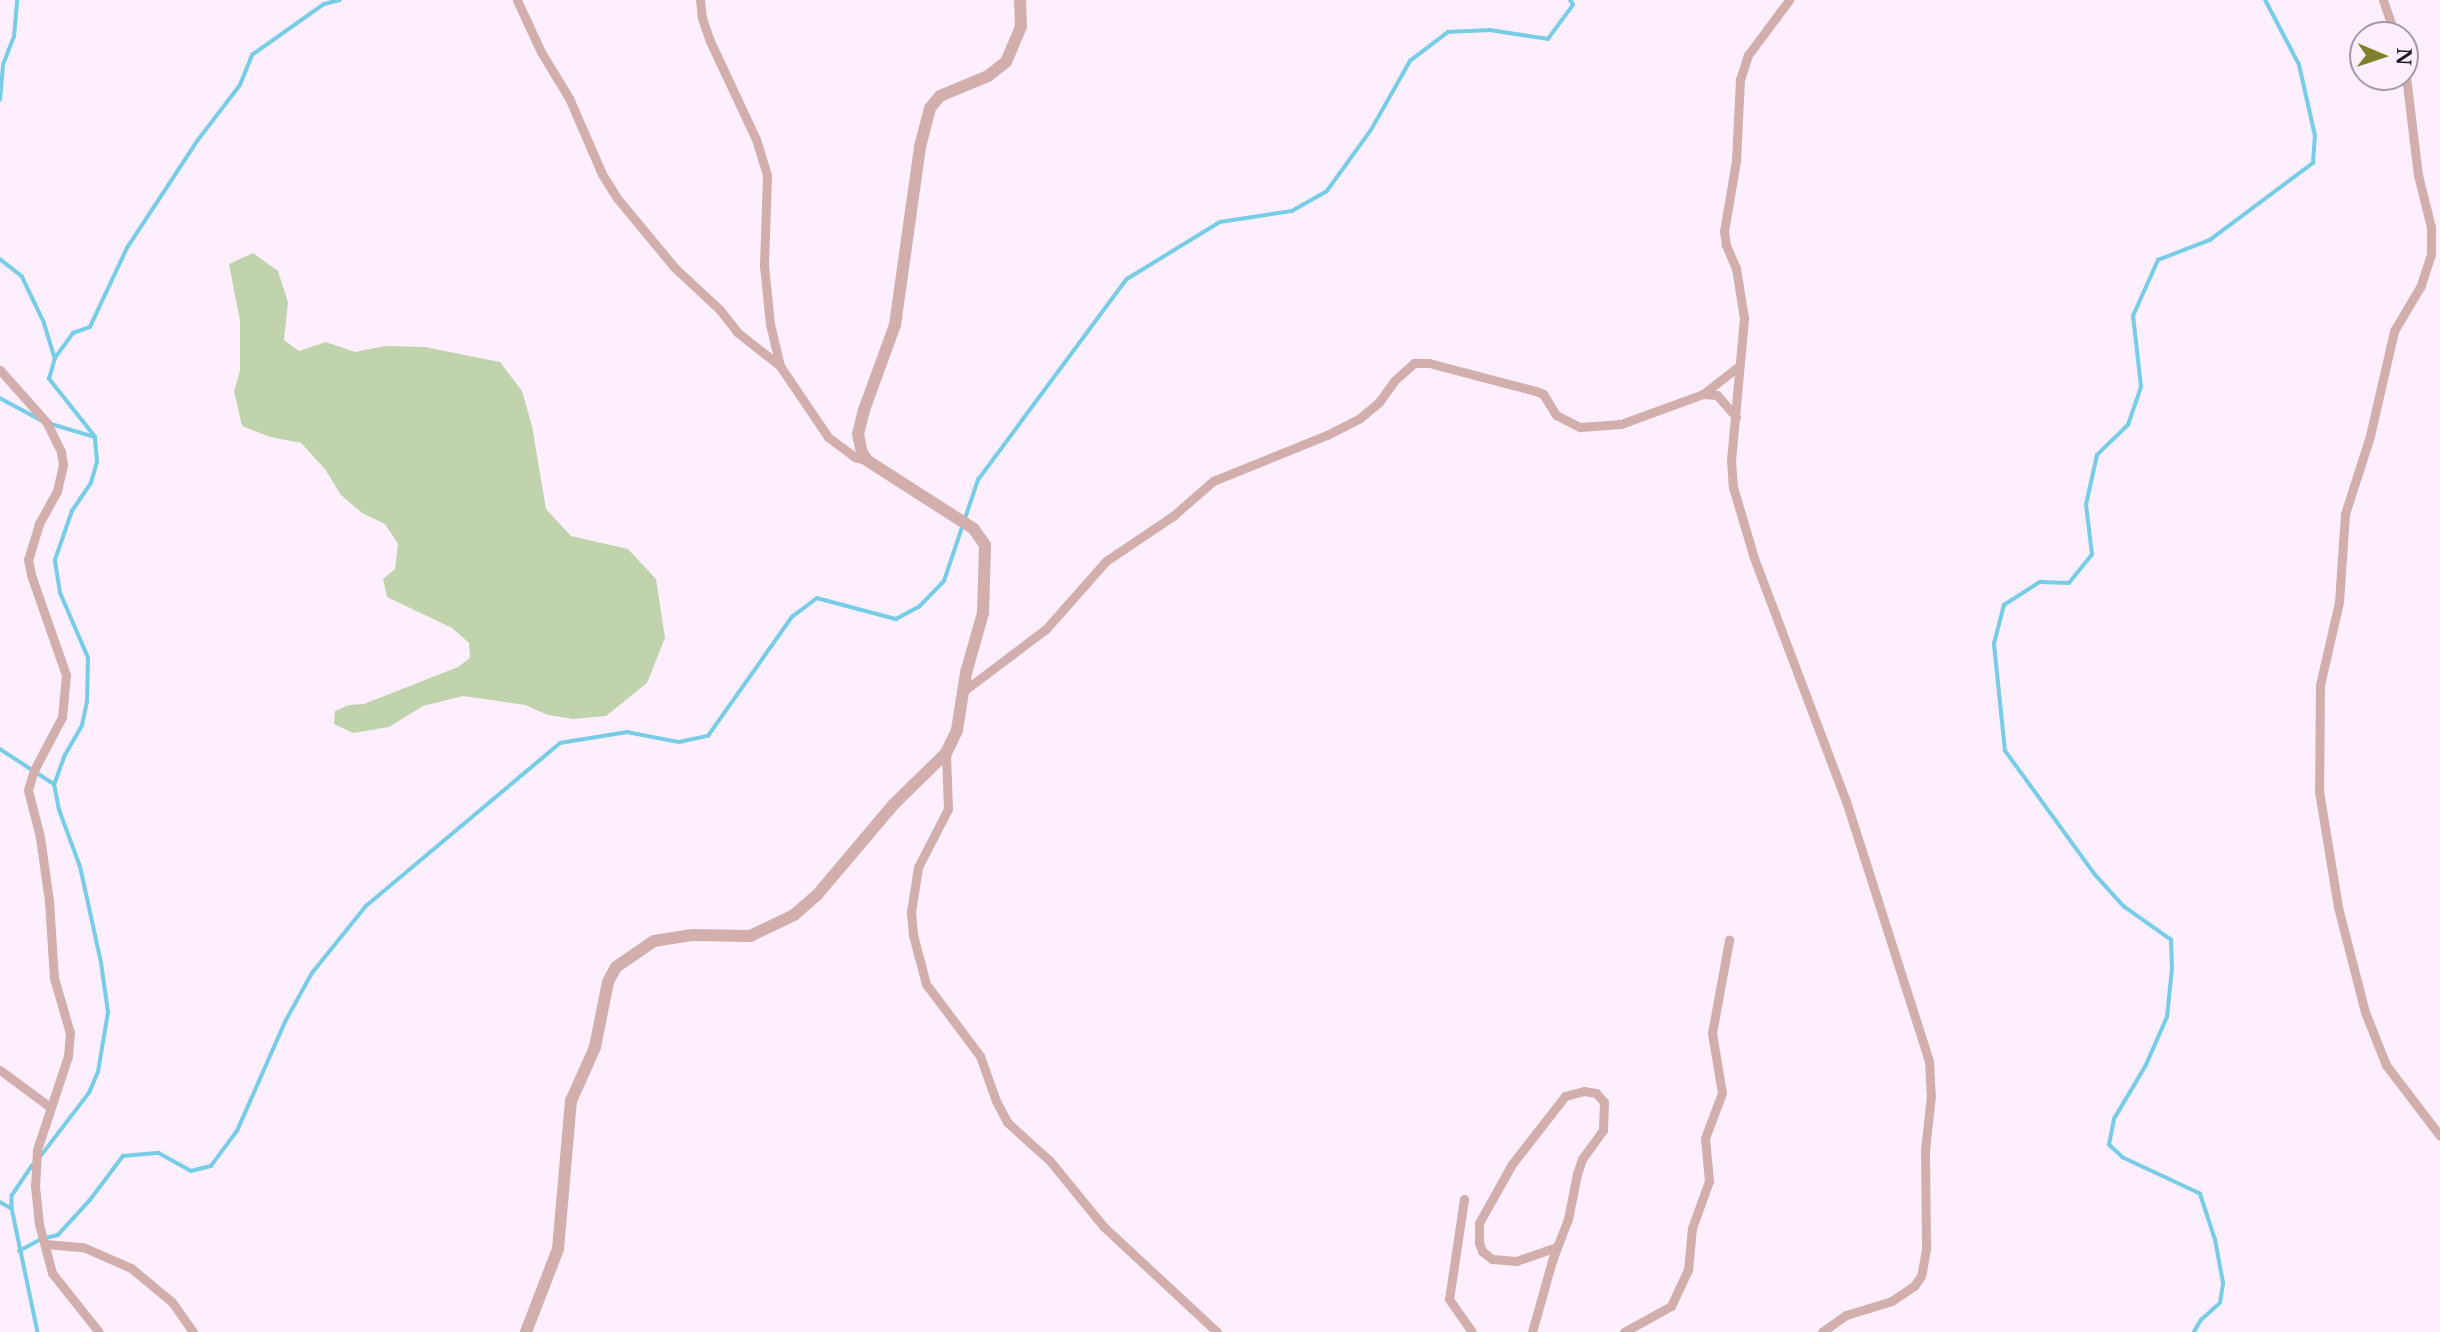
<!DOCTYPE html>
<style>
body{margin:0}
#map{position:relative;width:2440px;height:1332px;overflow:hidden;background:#fdeffe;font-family:"Libre Baskerville",serif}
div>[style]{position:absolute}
.green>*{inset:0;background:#c0d3ac}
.stream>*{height:3.5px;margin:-1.75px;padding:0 1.75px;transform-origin:1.75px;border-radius:1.75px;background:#77cce8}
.minor>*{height:9px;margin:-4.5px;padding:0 4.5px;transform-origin:4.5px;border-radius:4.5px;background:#d2afac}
.tertiary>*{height:12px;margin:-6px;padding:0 6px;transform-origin:6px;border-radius:6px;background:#d2afac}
span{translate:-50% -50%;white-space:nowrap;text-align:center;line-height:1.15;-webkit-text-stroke:7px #fdeffe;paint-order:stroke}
.north{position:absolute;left:2349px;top:21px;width:70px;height:70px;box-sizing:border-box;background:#fdeffe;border:2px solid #a398a4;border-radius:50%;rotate:92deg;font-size:19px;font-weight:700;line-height:28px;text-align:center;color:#1c151d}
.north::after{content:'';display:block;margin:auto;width:24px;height:32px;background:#7f812a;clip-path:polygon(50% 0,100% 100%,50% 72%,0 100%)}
</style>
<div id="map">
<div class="green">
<div style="clip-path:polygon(253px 253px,278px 271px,288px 302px,284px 340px,299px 351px,326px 342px,355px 352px,385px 346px,425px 347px,500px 362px,522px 391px,532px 426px,546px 509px,571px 536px,628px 549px,656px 579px,665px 638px,647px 683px,606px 716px,573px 719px,548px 715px,525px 705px,463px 696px,423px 706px,389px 727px,353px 733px,334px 724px,335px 711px,349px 705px,364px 704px,458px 667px,470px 658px,469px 643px,452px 628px,387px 597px,383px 579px,395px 569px,398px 544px,385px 524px,362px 513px,341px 495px,325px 469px,301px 443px,270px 437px,242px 426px,234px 391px,240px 371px,240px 321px,229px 264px)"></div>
</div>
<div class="stream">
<div style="left:0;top:100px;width:35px;rotate:-85deg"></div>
<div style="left:3px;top:65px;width:30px;rotate:-69deg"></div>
<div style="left:14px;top:37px;width:37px;rotate:-85deg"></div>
<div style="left:0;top:259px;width:28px;rotate:38deg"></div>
<div style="left:22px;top:276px;width:51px;rotate:64.4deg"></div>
<div style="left:44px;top:322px;width:38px;rotate:73deg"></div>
<div style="left:0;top:398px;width:47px;rotate:28.2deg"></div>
<div style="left:48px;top:423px;width:49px;rotate:16.6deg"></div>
<div style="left:0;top:749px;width:64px;rotate:32.9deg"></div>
<div style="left:40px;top:1157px;width:81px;rotate:-52.6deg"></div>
<div style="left:89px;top:1093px;width:23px;rotate:-67deg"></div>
<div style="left:98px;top:1072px;width:61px;rotate:-80.5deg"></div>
<div style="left:108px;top:1012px;width:49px;rotate:-98.1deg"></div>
<div style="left:101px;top:963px;width:98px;rotate:-102.3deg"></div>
<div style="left:80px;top:867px;width:61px;rotate:-110.2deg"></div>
<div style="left:59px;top:810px;width:25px;rotate:-101deg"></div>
<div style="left:54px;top:785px;width:32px;rotate:-70deg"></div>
<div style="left:65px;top:755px;width:34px;rotate:-60deg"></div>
<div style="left:82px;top:725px;width:24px;rotate:-78deg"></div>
<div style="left:87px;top:702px;width:44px;rotate:-88.7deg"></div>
<div style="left:88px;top:658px;width:71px;rotate:-113.3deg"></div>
<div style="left:60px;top:593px;width:33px;rotate:-99deg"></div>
<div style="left:55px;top:560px;width:52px;rotate:-70.9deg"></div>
<div style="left:72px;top:511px;width:34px;rotate:-56deg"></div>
<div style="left:91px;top:483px;width:22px;rotate:-74deg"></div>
<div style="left:97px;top:462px;width:25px;rotate:-95deg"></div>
<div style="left:95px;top:437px;width:74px;rotate:-128.4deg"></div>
<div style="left:49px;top:379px;width:22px;rotate:-74deg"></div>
<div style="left:55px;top:358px;width:31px;rotate:-54deg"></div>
<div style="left:73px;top:333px;width:18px;rotate:-19deg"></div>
<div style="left:90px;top:327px;width:87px;rotate:-64.9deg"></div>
<div style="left:127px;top:248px;width:129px;rotate:-56.7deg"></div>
<div style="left:198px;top:140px;width:69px;rotate:-52.6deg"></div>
<div style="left:240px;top:85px;width:32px;rotate:-68deg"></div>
<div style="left:252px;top:55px;width:88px;rotate:-35.3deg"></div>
<div style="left:324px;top:4px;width:16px;rotate:-14deg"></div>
<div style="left:33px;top:1165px;width:37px;rotate:124deg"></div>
<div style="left:12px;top:1196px;width:12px;rotate:90deg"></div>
<div style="left:12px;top:1208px;width:127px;rotate:78.2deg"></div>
<div style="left:0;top:1202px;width:13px;rotate:29deg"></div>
<div style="left:19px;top:1251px;width:26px;rotate:-28deg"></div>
<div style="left:42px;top:1239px;width:16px;rotate:-14deg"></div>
<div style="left:58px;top:1235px;width:47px;rotate:-47.6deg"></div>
<div style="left:90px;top:1200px;width:55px;rotate:-53.1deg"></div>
<div style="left:123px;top:1156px;width:36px;rotate:-5deg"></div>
<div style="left:159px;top:1153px;width:37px;rotate:29deg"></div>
<div style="left:191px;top:1171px;width:21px;rotate:-14deg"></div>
<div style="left:211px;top:1166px;width:44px;rotate:-53.4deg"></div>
<div style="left:237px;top:1131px;width:119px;rotate:-66.2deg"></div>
<div style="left:285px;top:1022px;width:56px;rotate:-61.1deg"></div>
<div style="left:312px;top:973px;width:86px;rotate:-51.1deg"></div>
<div style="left:366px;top:906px;width:253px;rotate:-40deg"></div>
<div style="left:560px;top:743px;width:68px;rotate:-9.3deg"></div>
<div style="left:627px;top:732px;width:53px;rotate:10.9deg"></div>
<div style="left:679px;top:742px;width:30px;rotate:-12deg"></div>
<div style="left:708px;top:736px;width:146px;rotate:-54.8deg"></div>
<div style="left:792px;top:617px;width:31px;rotate:-37deg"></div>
<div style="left:817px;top:598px;width:82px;rotate:14.9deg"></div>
<div style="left:896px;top:619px;width:26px;rotate:-28deg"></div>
<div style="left:919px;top:607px;width:36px;rotate:-46deg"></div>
<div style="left:944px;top:581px;width:107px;rotate:-71.4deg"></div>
<div style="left:978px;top:480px;width:250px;rotate:-53.5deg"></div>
<div style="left:1127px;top:279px;width:109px;rotate:-31.5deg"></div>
<div style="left:1220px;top:222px;width:73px;rotate:-8.7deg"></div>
<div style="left:1292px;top:211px;width:40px;rotate:-29.7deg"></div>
<div style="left:1327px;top:191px;width:75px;rotate:-54.2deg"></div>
<div style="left:1371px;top:130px;width:79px;rotate:-60.5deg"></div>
<div style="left:1410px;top:61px;width:48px;rotate:-37.3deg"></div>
<div style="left:1448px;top:32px;width:42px;rotate:-2.7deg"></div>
<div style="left:1490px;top:30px;width:59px;rotate:8.8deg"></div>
<div style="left:1548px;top:39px;width:42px;rotate:-53.7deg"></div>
<div style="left:1573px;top:5px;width:6px;rotate:-121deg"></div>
<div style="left:2194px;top:1332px;width:14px;rotate:-60deg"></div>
<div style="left:2201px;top:1320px;width:25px;rotate:-42deg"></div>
<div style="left:2220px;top:1303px;width:20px;rotate:-81deg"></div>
<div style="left:2223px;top:1283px;width:44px;rotate:-100.5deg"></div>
<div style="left:2215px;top:1240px;width:48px;rotate:-108.1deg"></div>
<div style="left:2200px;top:1194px;width:85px;rotate:-154.9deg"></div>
<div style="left:2123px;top:1158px;width:19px;rotate:-137deg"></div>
<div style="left:2109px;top:1145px;width:26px;rotate:-79deg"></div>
<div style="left:2114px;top:1119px;width:63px;rotate:-59.3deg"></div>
<div style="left:2146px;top:1065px;width:52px;rotate:-66.4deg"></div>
<div style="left:2167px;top:1017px;width:48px;rotate:-84.1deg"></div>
<div style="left:2172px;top:969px;width:29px;rotate:-92deg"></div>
<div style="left:2171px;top:940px;width:57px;rotate:-144.9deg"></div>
<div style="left:2124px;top:907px;width:43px;rotate:-132.2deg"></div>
<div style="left:2095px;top:875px;width:153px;rotate:-126deg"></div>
<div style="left:2005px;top:751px;width:108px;rotate:-95.9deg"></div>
<div style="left:1994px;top:644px;width:40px;rotate:-75.6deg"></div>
<div style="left:2004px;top:605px;width:43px;rotate:-32.6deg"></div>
<div style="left:2040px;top:582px;width:29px;rotate:2deg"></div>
<div style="left:2069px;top:583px;width:36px;rotate:-51deg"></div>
<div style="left:2092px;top:555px;width:50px;rotate:-96.8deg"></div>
<div style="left:2086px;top:505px;width:51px;rotate:-77.6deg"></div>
<div style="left:2097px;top:455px;width:43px;rotate:-44.1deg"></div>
<div style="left:2128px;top:425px;width:40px;rotate:-71.1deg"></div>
<div style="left:2141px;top:387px;width:71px;rotate:-96.4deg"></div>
<div style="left:2133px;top:316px;width:61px;rotate:-65.9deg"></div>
<div style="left:2158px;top:260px;width:56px;rotate:-21deg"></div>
<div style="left:2210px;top:240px;width:129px;rotate:-36.8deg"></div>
<div style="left:2313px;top:163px;width:27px;rotate:-86deg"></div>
<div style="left:2315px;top:136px;width:73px;rotate:-102.7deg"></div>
<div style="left:2299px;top:65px;width:73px;rotate:-117.6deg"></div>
</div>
<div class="minor">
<div style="left:517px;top:0;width:57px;rotate:65.2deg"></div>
<div style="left:541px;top:52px;width:54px;rotate:58.7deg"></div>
<div style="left:569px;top:98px;width:83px;rotate:66.5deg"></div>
<div style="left:602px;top:174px;width:28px;rotate:58deg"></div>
<div style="left:617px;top:198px;width:89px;rotate:50.4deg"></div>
<div style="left:674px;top:267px;width:63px;rotate:43.1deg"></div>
<div style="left:720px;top:310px;width:28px;rotate:52deg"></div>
<div style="left:737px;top:332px;width:55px;rotate:38.3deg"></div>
<div style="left:700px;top:0;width:18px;rotate:84deg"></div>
<div style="left:702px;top:18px;width:24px;rotate:71deg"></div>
<div style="left:710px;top:41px;width:108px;rotate:64.9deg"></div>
<div style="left:756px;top:139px;width:38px;rotate:73deg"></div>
<div style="left:767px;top:175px;width:91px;rotate:91.9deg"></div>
<div style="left:764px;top:266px;width:58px;rotate:84.1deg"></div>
<div style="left:770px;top:324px;width:43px;rotate:76.6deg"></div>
<div style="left:780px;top:366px;width:86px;rotate:55.9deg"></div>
<div style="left:828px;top:437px;width:34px;rotate:37deg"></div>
<div style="left:855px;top:457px;width:14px;rotate:17deg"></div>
<div style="left:1789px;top:0;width:69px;rotate:126.7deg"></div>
<div style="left:1748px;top:55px;width:25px;rotate:108deg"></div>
<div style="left:1740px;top:79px;width:82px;rotate:92.8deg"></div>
<div style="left:1736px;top:161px;width:71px;rotate:99.7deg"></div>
<div style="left:1724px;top:231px;width:14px;rotate:82deg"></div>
<div style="left:1726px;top:245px;width:25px;rotate:67deg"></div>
<div style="left:1736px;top:268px;width:51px;rotate:80.9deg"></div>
<div style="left:1744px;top:318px;width:143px;rotate:95.2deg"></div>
<div style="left:1731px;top:460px;width:27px;rotate:86deg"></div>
<div style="left:1733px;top:487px;width:74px;rotate:73.5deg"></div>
<div style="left:1754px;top:558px;width:260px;rotate:69.3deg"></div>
<div style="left:1846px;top:801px;width:273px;rotate:72.3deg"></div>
<div style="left:1929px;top:1061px;width:34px;rotate:87deg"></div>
<div style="left:1931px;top:1095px;width:55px;rotate:96.2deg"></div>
<div style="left:1925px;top:1150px;width:99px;rotate:89.4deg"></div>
<div style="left:1926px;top:1249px;width:27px;rotate:100deg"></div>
<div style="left:1921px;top:1276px;width:12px;rotate:125deg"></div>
<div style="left:1914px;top:1286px;width:27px;rotate:146deg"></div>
<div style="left:1892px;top:1301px;width:48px;rotate:163.1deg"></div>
<div style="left:1846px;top:1315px;width:29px;rotate:145deg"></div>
<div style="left:2383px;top:0;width:37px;rotate:71deg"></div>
<div style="left:2405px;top:68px;width:108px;rotate:83.1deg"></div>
<div style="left:2418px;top:175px;width:54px;rotate:76deg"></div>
<div style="left:2431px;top:227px;width:27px;rotate:90deg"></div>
<div style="left:2431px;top:254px;width:35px;rotate:108deg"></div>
<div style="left:2420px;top:287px;width:51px;rotate:120.6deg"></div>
<div style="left:2394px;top:331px;width:108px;rotate:102.9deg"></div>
<div style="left:2370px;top:436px;width:82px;rotate:107.8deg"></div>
<div style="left:2345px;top:514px;width:88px;rotate:93.9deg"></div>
<div style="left:2339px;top:602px;width:85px;rotate:102.9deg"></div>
<div style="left:2320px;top:685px;width:106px;rotate:90.5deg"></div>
<div style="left:2319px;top:791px;width:118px;rotate:80.7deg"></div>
<div style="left:2338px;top:907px;width:108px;rotate:75.6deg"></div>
<div style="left:2365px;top:1012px;width:57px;rotate:68.4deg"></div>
<div style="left:2386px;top:1065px;width:89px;rotate:52.7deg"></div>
<div style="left:0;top:370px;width:71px;rotate:48.4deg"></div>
<div style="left:47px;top:423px;width:32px;rotate:64deg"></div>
<div style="left:61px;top:452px;width:13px;rotate:81deg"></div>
<div style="left:63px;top:465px;width:27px;rotate:103deg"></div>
<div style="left:57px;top:491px;width:38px;rotate:119deg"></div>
<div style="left:39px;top:524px;width:37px;rotate:107deg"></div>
<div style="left:28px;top:559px;width:16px;rotate:79deg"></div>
<div style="left:31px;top:575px;width:106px;rotate:70.7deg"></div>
<div style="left:66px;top:675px;width:42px;rotate:95.4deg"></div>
<div style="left:62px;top:717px;width:60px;rotate:117.8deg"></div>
<div style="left:34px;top:770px;width:21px;rotate:107deg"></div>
<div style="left:28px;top:790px;width:49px;rotate:75.7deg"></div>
<div style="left:40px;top:837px;width:65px;rotate:82deg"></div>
<div style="left:49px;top:901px;width:77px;rotate:86.3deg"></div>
<div style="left:54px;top:978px;width:57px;rotate:73.8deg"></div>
<div style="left:70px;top:1033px;width:23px;rotate:95deg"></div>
<div style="left:68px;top:1056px;width:99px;rotate:108.3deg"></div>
<div style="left:37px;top:1150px;width:36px;rotate:93deg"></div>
<div style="left:35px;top:1186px;width:38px;rotate:84deg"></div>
<div style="left:39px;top:1224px;width:51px;rotate:75.1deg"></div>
<div style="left:52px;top:1273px;width:75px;rotate:51.5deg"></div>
<div style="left:1703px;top:394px;width:46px;rotate:-37.9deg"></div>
<div style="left:965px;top:690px;width:101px;rotate:-37deg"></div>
<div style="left:1046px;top:629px;width:91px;rotate:-48.6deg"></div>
<div style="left:1106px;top:561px;width:81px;rotate:-33.9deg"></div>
<div style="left:1173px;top:516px;width:53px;rotate:-41.2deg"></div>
<div style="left:1213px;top:481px;width:123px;rotate:-22deg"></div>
<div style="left:1327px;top:435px;width:37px;rotate:-27deg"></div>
<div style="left:1360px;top:418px;width:25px;rotate:-40deg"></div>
<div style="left:1379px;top:402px;width:26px;rotate:-54deg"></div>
<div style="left:1394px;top:381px;width:27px;rotate:-42deg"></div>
<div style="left:1414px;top:363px;width:15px"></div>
<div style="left:1429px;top:363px;width:111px;rotate:14.7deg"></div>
<div style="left:1536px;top:391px;width:8px;rotate:23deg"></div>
<div style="left:1543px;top:394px;width:25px;rotate:58deg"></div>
<div style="left:1556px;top:415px;width:27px;rotate:27deg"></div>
<div style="left:1580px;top:427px;width:41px;rotate:-4.2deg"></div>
<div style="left:1621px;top:424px;width:87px;rotate:-20.1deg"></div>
<div style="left:1703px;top:394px;width:14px;rotate:4deg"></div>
<div style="left:1717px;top:395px;width:29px;rotate:49deg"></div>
<div style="left:946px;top:753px;width:56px;rotate:88deg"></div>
<div style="left:948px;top:809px;width:65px;rotate:117.3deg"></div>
<div style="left:918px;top:867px;width:46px;rotate:98.8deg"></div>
<div style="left:911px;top:912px;width:23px;rotate:85deg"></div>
<div style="left:913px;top:935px;width:51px;rotate:75.1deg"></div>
<div style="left:926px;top:984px;width:90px;rotate:53.1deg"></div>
<div style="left:980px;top:1056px;width:48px;rotate:70.4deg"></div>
<div style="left:996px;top:1101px;width:24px;rotate:62deg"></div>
<div style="left:1007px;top:1122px;width:58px;rotate:42.2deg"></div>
<div style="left:1050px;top:1161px;width:85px;rotate:50.7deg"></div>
<div style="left:1104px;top:1227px;width:154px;rotate:42.9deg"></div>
<div style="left:0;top:1070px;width:62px;rotate:36.5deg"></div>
<div style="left:1464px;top:1199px;width:101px;rotate:98.5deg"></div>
<div style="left:1449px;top:1299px;width:40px;rotate:55.1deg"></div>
<div style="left:45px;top:1244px;width:38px;rotate:5deg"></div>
<div style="left:83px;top:1247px;width:52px;rotate:23.6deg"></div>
<div style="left:131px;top:1268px;width:53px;rotate:39.7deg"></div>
<div style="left:172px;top:1302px;width:37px;rotate:55deg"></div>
<div style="left:1532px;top:1332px;width:74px;rotate:-74.3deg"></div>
<div style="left:1552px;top:1261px;width:15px;rotate:-70deg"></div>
<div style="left:1557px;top:1247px;width:11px;rotate:-68deg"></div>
<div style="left:1561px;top:1237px;width:19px;rotate:-69deg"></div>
<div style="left:1568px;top:1219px;width:46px;rotate:-78.7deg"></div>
<div style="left:1577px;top:1174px;width:16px;rotate:-72deg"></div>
<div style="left:1582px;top:1159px;width:36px;rotate:-54deg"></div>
<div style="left:1603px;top:1130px;width:28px;rotate:-88deg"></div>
<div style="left:1604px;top:1102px;width:12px;rotate:-132deg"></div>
<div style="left:1596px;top:1093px;width:12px;rotate:-171deg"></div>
<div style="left:1584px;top:1091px;width:20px;rotate:165deg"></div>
<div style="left:1565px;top:1096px;width:86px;rotate:127.9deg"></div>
<div style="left:1512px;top:1164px;width:68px;rotate:119.2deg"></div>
<div style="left:1479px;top:1223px;width:20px;rotate:90deg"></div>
<div style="left:1479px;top:1243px;width:9px;rotate:69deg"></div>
<div style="left:1482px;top:1251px;width:13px;rotate:39deg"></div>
<div style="left:1492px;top:1259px;width:24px;rotate:5deg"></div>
<div style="left:1516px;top:1261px;width:43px;rotate:-18.9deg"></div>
<div style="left:1624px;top:1332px;width:54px;rotate:-29deg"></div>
<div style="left:1671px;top:1306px;width:40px;rotate:-65deg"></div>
<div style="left:1688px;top:1270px;width:42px;rotate:-84.6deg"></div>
<div style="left:1692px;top:1228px;width:50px;rotate:-70.1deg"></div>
<div style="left:1709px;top:1181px;width:43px;rotate:-95.3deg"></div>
<div style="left:1705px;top:1138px;width:48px;rotate:-69.3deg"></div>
<div style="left:1722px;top:1093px;width:61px;rotate:-99.5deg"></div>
<div style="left:1712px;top:1033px;width:95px;rotate:-79.6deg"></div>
</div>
<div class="tertiary">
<div style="left:526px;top:1332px;width:89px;rotate:-68.9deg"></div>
<div style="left:558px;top:1249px;width:149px;rotate:-85deg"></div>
<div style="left:571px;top:1101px;width:59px;rotate:-66deg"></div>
<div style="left:595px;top:1047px;width:66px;rotate:-78.7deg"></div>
<div style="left:608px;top:982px;width:17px;rotate:-62deg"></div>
<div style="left:616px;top:967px;width:46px;rotate:-34.4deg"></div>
<div style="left:654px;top:941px;width:39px;rotate:-9deg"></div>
<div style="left:693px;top:935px;width:57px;rotate:1deg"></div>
<div style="left:750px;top:936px;width:49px;rotate:-25.5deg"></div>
<div style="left:794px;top:915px;width:30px;rotate:-41deg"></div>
<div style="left:817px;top:895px;width:119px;rotate:-49.8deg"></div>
<div style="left:894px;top:804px;width:73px;rotate:-44.4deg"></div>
<div style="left:946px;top:753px;width:25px;rotate:-64deg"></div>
<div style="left:957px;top:730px;width:58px;rotate:-81deg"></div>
<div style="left:966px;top:673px;width:62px;rotate:-74.2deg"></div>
<div style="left:983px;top:613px;width:68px;rotate:-88.3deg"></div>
<div style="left:985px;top:545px;width:19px;rotate:-125deg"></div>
<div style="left:974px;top:529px;width:126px;rotate:-147.3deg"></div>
<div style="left:868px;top:461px;width:10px;rotate:-127deg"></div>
<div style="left:862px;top:453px;width:19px;rotate:-102deg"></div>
<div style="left:858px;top:434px;width:25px;rotate:-76deg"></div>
<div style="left:864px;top:410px;width:90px;rotate:-70deg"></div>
<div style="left:895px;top:325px;width:180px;rotate:-82deg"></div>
<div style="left:920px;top:147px;width:40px;rotate:-75.6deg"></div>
<div style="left:930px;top:108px;width:16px;rotate:-50deg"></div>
<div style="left:940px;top:96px;width:52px;rotate:-22.6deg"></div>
<div style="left:988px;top:76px;width:23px;rotate:-38deg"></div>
<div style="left:1006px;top:62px;width:38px;rotate:-67deg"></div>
<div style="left:1021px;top:27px;width:27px;rotate:-92deg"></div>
</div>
<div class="north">N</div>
</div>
